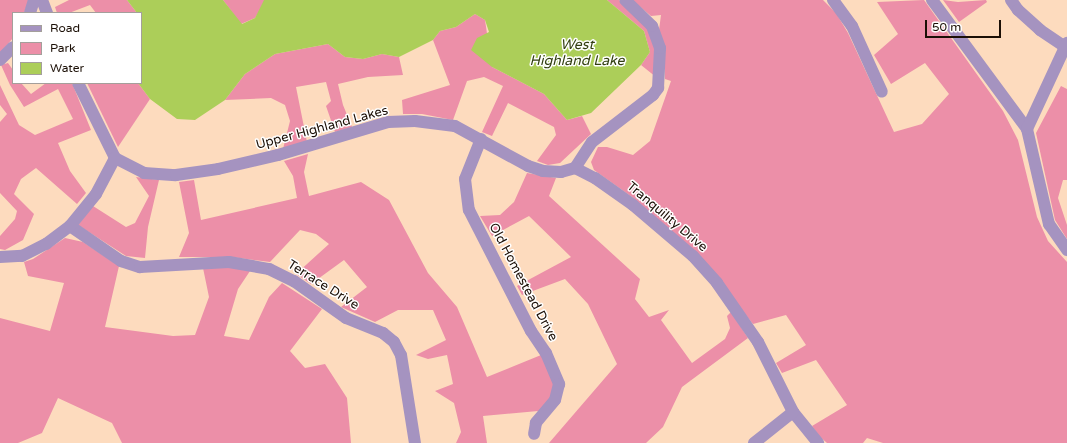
<!DOCTYPE html>
<style>
body{margin:0}
#map{position:relative;width:1067px;height:443px;overflow:hidden;background:#fddbbe;font-family:"Varela Round",sans-serif}
div>[style]{position:absolute}
.green>*{inset:0;background:#ec8fa8}
.water>*{inset:0;background:#acce59}
.minor>*{height:12px;margin:-6px;padding:0 6px;transform-origin:6px;border-radius:6px;background:#a593c0}
span{translate:-50% -50%;white-space:nowrap;text-align:center;line-height:1.15;-webkit-text-stroke:3px #fff;paint-order:stroke}
.street-label{font-size:13px;color:#1b0f06}
.water-label{font-size:14px;color:#334011;font-style:italic}
.legend{position:absolute;left:12px;top:12px;width:130px;height:72px;box-sizing:border-box;background:#fff;border:1px solid #a49f9b;margin:0;padding:5px 7px;list-style:none;font-size:12px;color:#1b0f06}
.legend li{display:flex;align-items:center;gap:8px;height:20px}
.legend b{width:20px;border:1px solid #a49f9b}
.scale{position:absolute;left:925px;top:20px;width:76px;height:18px;box-sizing:border-box;border:2px solid #1b0f06;border-top:0;padding-left:5px;font-size:12px;line-height:14px;white-space:nowrap;color:#1b0f06;-webkit-text-stroke:3px #fff;paint-order:stroke}
</style>
<div id="map">
<div class="green">
<div style="clip-path:polygon(0 0,29px 0,24px 13px,13px 13px,13px 38px,0 53px)"></div>
<div style="clip-path:polygon(69px 0,127px 0,137px 13px,96px 13px,90px 5px,69px 13px,57px 13px,55px 7px)"></div>
<div style="clip-path:polygon(223px 0,264px 0,265px 3px,255px 18px,241px 24px)"></div>
<div style="clip-path:polygon(607px 0,619px 0,648px 29px,655px 49px,656px 77px,641px 65px,650px 52px,644px 31px)"></div>
<div style="clip-path:polygon(632px 0,823px 0,836px 13px,848px 33px,894px 132px,922px 124px,949px 94px,925px 63px,891px 84px,874px 55px,898px 34px,877px 2px,924px 0,1003px 111px,1018px 140px,1037px 217px,1048px 241px,1067px 262px,1067px 443px,883px 443px,867px 438px,863px 443px,827px 443px,819px 436px,812px 426px,847px 405px,816px 360px,782px 373px,776px 363px,806px 345px,786px 315px,753px 324px,696px 252px,632px 197px,594px 170px,591px 162px,598px 147px,607px 147px,633px 155px,650px 141px,671px 81px,665px 79px,664px 48px,659px 30px,661px 15px,651px 16px)"></div>
<div style="clip-path:polygon(943px 0,958px 2px,986px 0,987px 2px,959px 22px)"></div>
<div style="clip-path:polygon(475px 14px,485px 20px,492px 67px,544px 94px,567px 120px,582px 116px,591px 134px,560px 163px,548px 165px,537px 161px,556px 135px,554px 127px,508px 103px,492px 136px,482px 132px,503px 86px,484px 77px,467px 81px,453px 120px,422px 114px,403px 114px,402px 100px,450px 85px,433px 40px,440px 31px,456px 27px)"></div>
<div style="clip-path:polygon(328px 44px,345px 57px,363px 59px,382px 54px,399px 57px,403px 75px,368px 77px,338px 84px,343px 105px,352px 127px,335px 132px,326px 106px,331px 101px,326px 82px,296px 87px,307px 142px,283px 149px,290px 121px,285px 105px,271px 98px,225px 100px,245px 74px,275px 54px)"></div>
<div style="clip-path:polygon(8px 63px,13px 70px,13px 83px,21px 83px,31px 94px,46px 83px,72px 83px,91px 130px,58px 143px,70px 171px,86px 193px,77px 204px,36px 168px,21px 179px,14px 194px,34px 214px,23px 240px,5px 250px,0 249px,0 236px,15px 219px,17px 211px,0 193px,0 122px,7px 114px,0 105px,0 85px,19px 125px,35px 135px,73px 119px,58px 89px,24px 107px,10px 85px,1px 65px)"></div>
<div style="clip-path:polygon(87px 83px,138px 83px,150px 99px,118px 147px)"></div>
<div style="clip-path:polygon(1061px 86px,1067px 89px,1067px 180px,1063px 180px,1058px 198px,1067px 225px,1067px 239px,1055px 220px,1036px 133px)"></div>
<div style="clip-path:polygon(308px 154px,304px 172px,309px 196px,361px 182px,389px 200px,428px 273px,457px 307px,487px 377px,546px 353px,559px 384px,549px 410px,483px 416px,487px 443px,456px 443px,461px 432px,454px 403px,435px 391px,453px 384px,447px 355px,428px 359px,416px 355px,446px 340px,433px 310px,398px 310px,375px 322px,341px 307px,367px 287px,344px 260px,311px 284px,296px 274px,329px 244px,316px 234px,300px 230px,270px 262px,232px 257px,179px 257px,189px 233px,179px 182px,194px 180px,201px 220px,297px 198px,293px 176px,284px 161px)"></div>
<div style="clip-path:polygon(527px 173px,556px 178px,549px 196px,640px 279px,635px 299px,649px 317px,669px 310px,661px 320px,692px 363px,725px 339px,730px 328px,727px 316px,731px 312px,748px 338px,682px 387px,663px 427px,646px 443px,549px 443px,617px 364px,588px 304px,565px 279px,522px 295px,517px 286px,571px 257px,529px 216px,492px 236px,480px 216px,500px 215px,514px 202px)"></div>
<div style="clip-path:polygon(136px 177px,159px 180px,148px 227px,145px 258px,126px 256px,78px 225px,93px 206px,126px 227px,135px 223px,149px 196px)"></div>
<div style="clip-path:polygon(65px 238px,83px 242px,119px 266px,105px 327px,173px 336px,195px 335px,209px 297px,203px 268px,228px 267px,250px 271px,238px 289px,224px 336px,249px 340px,269px 297px,282px 283px,322px 309px,290px 351px,305px 368px,325px 364px,347px 398px,351px 443px,122px 443px,112px 423px,58px 398px,42px 433px,18px 443px,0 443px,0 318px,50px 331px,64px 283px,28px 276px,24px 262px,33px 259px)"></div>
</div>
<div class="water">
<div style="clip-path:polygon(127px 0,223px 0,242px 24px,255px 18px,264px 0,607px 0,644px 31px,650px 52px,641px 65px,591px 113px,567px 120px,544px 94px,492px 67px,471px 50px,477px 38px,489px 32px,485px 20px,475px 14px,456px 27px,440px 31px,433px 40px,399px 57px,382px 54px,363px 59px,345px 57px,328px 44px,275px 54px,245px 74px,225px 100px,195px 120px,177px 119px,150px 99px,138px 83px,141px 83px,142px 18px,141px 13px,137px 13px)"></div>
</div>
<div class="minor">
<div style="left:42px;top:0;width:14px;rotate:69deg"></div>
<div style="left:833px;top:0;width:32px;rotate:54deg"></div>
<div style="left:852px;top:26px;width:72px;rotate:65.6deg"></div>
<div style="left:932px;top:0;width:160px;rotate:53.6deg"></div>
<div style="left:1027px;top:129px;width:98px;rotate:77deg"></div>
<div style="left:1049px;top:224px;width:32px;rotate:55deg"></div>
<div style="left:1011px;top:0;width:12px;rotate:55deg"></div>
<div style="left:1018px;top:10px;width:30px;rotate:42deg"></div>
<div style="left:1040px;top:30px;width:32px;rotate:34deg"></div>
<div style="left:30px;top:13px;width:14px;rotate:-73deg"></div>
<div style="left:0;top:60px;width:18px;rotate:-45deg"></div>
<div style="left:78px;top:83px;width:84px;rotate:63.7deg"></div>
<div style="left:115px;top:158px;width:33px;rotate:27deg"></div>
<div style="left:144px;top:173px;width:32px;rotate:4deg"></div>
<div style="left:176px;top:175px;width:42px;rotate:-8.1deg"></div>
<div style="left:218px;top:169px;width:62px;rotate:-13.1deg"></div>
<div style="left:278px;top:155px;width:115px;rotate:-16.7deg"></div>
<div style="left:388px;top:122px;width:27px;rotate:-2deg"></div>
<div style="left:415px;top:121px;width:40px;rotate:7.1deg"></div>
<div style="left:455px;top:126px;width:83px;rotate:28.7deg"></div>
<div style="left:528px;top:166px;width:16px;rotate:18deg"></div>
<div style="left:543px;top:171px;width:18px;rotate:3deg"></div>
<div style="left:561px;top:172px;width:15px;rotate:-16deg"></div>
<div style="left:575px;top:168px;width:31px;rotate:-57deg"></div>
<div style="left:592px;top:142px;width:77px;rotate:-37.6deg"></div>
<div style="left:653px;top:95px;width:9px;rotate:-54deg"></div>
<div style="left:658px;top:88px;width:40px;rotate:-87.1deg"></div>
<div style="left:660px;top:48px;width:23px;rotate:-110deg"></div>
<div style="left:652px;top:26px;width:37px;rotate:-136deg"></div>
<div style="left:1027px;top:129px;width:95px;rotate:-65.1deg"></div>
<div style="left:481px;top:139px;width:43px;rotate:111.8deg"></div>
<div style="left:465px;top:179px;width:31px;rotate:83deg"></div>
<div style="left:469px;top:210px;width:136px;rotate:62.9deg"></div>
<div style="left:531px;top:331px;width:27px;rotate:56deg"></div>
<div style="left:546px;top:353px;width:34px;rotate:67deg"></div>
<div style="left:559px;top:384px;width:16px;rotate:104deg"></div>
<div style="left:555px;top:400px;width:30px;rotate:130deg"></div>
<div style="left:536px;top:423px;width:11px;rotate:100deg"></div>
<div style="left:575px;top:168px;width:22px;rotate:27deg"></div>
<div style="left:595px;top:178px;width:47px;rotate:35.4deg"></div>
<div style="left:633px;top:205px;width:79px;rotate:40.4deg"></div>
<div style="left:693px;top:256px;width:36px;rotate:48deg"></div>
<div style="left:717px;top:283px;width:72px;rotate:55.2deg"></div>
<div style="left:758px;top:342px;width:78px;rotate:63.4deg"></div>
<div style="left:793px;top:412px;width:40px;rotate:51deg"></div>
<div style="left:70px;top:226px;width:62px;rotate:34.5deg"></div>
<div style="left:121px;top:261px;width:20px;rotate:18deg"></div>
<div style="left:140px;top:267px;width:89px;rotate:-3.2deg"></div>
<div style="left:229px;top:262px;width:41px;rotate:9.9deg"></div>
<div style="left:269px;top:269px;width:28px;rotate:26deg"></div>
<div style="left:294px;top:281px;width:64px;rotate:35.4deg"></div>
<div style="left:346px;top:318px;width:40px;rotate:22deg"></div>
<div style="left:383px;top:333px;width:14px;rotate:39deg"></div>
<div style="left:394px;top:342px;width:15px;rotate:62deg"></div>
<div style="left:401px;top:355px;width:89px;rotate:81deg"></div>
<div style="left:0;top:257px;width:22px;rotate:-3deg"></div>
<div style="left:22px;top:256px;width:27px;rotate:-27deg"></div>
<div style="left:46px;top:244px;width:30px;rotate:-37deg"></div>
<div style="left:70px;top:226px;width:41px;rotate:-50.9deg"></div>
<div style="left:96px;top:194px;width:41px;rotate:-62.2deg"></div>
<div style="left:754px;top:443px;width:50px;rotate:-38.5deg"></div>
</div>
<div class="street-label">
<span style="left:322px;top:128px;rotate:-15deg">Upper Highland Lakes</span>
<span style="left:667px;top:217px;rotate:40deg">Tranquility Drive</span>
<span style="left:523px;top:282px;rotate:62deg">Old Homestead Drive</span>
<span style="left:323px;top:285px;rotate:32deg">Terrace Drive</span>
</div>
<div class="water-label">
<span style="left:577px;top:53px">West<br>Highland Lake</span>
</div>
<ul class="legend">
<li><b style="height:5px;background:#a593c0"></b>Road</li>
<li><b style="height:11px;background:#ec8fa8"></b>Park</li>
<li><b style="height:11px;background:#acce59"></b>Water</li>
</ul>
<div class="scale">50 m</div>
</div>
